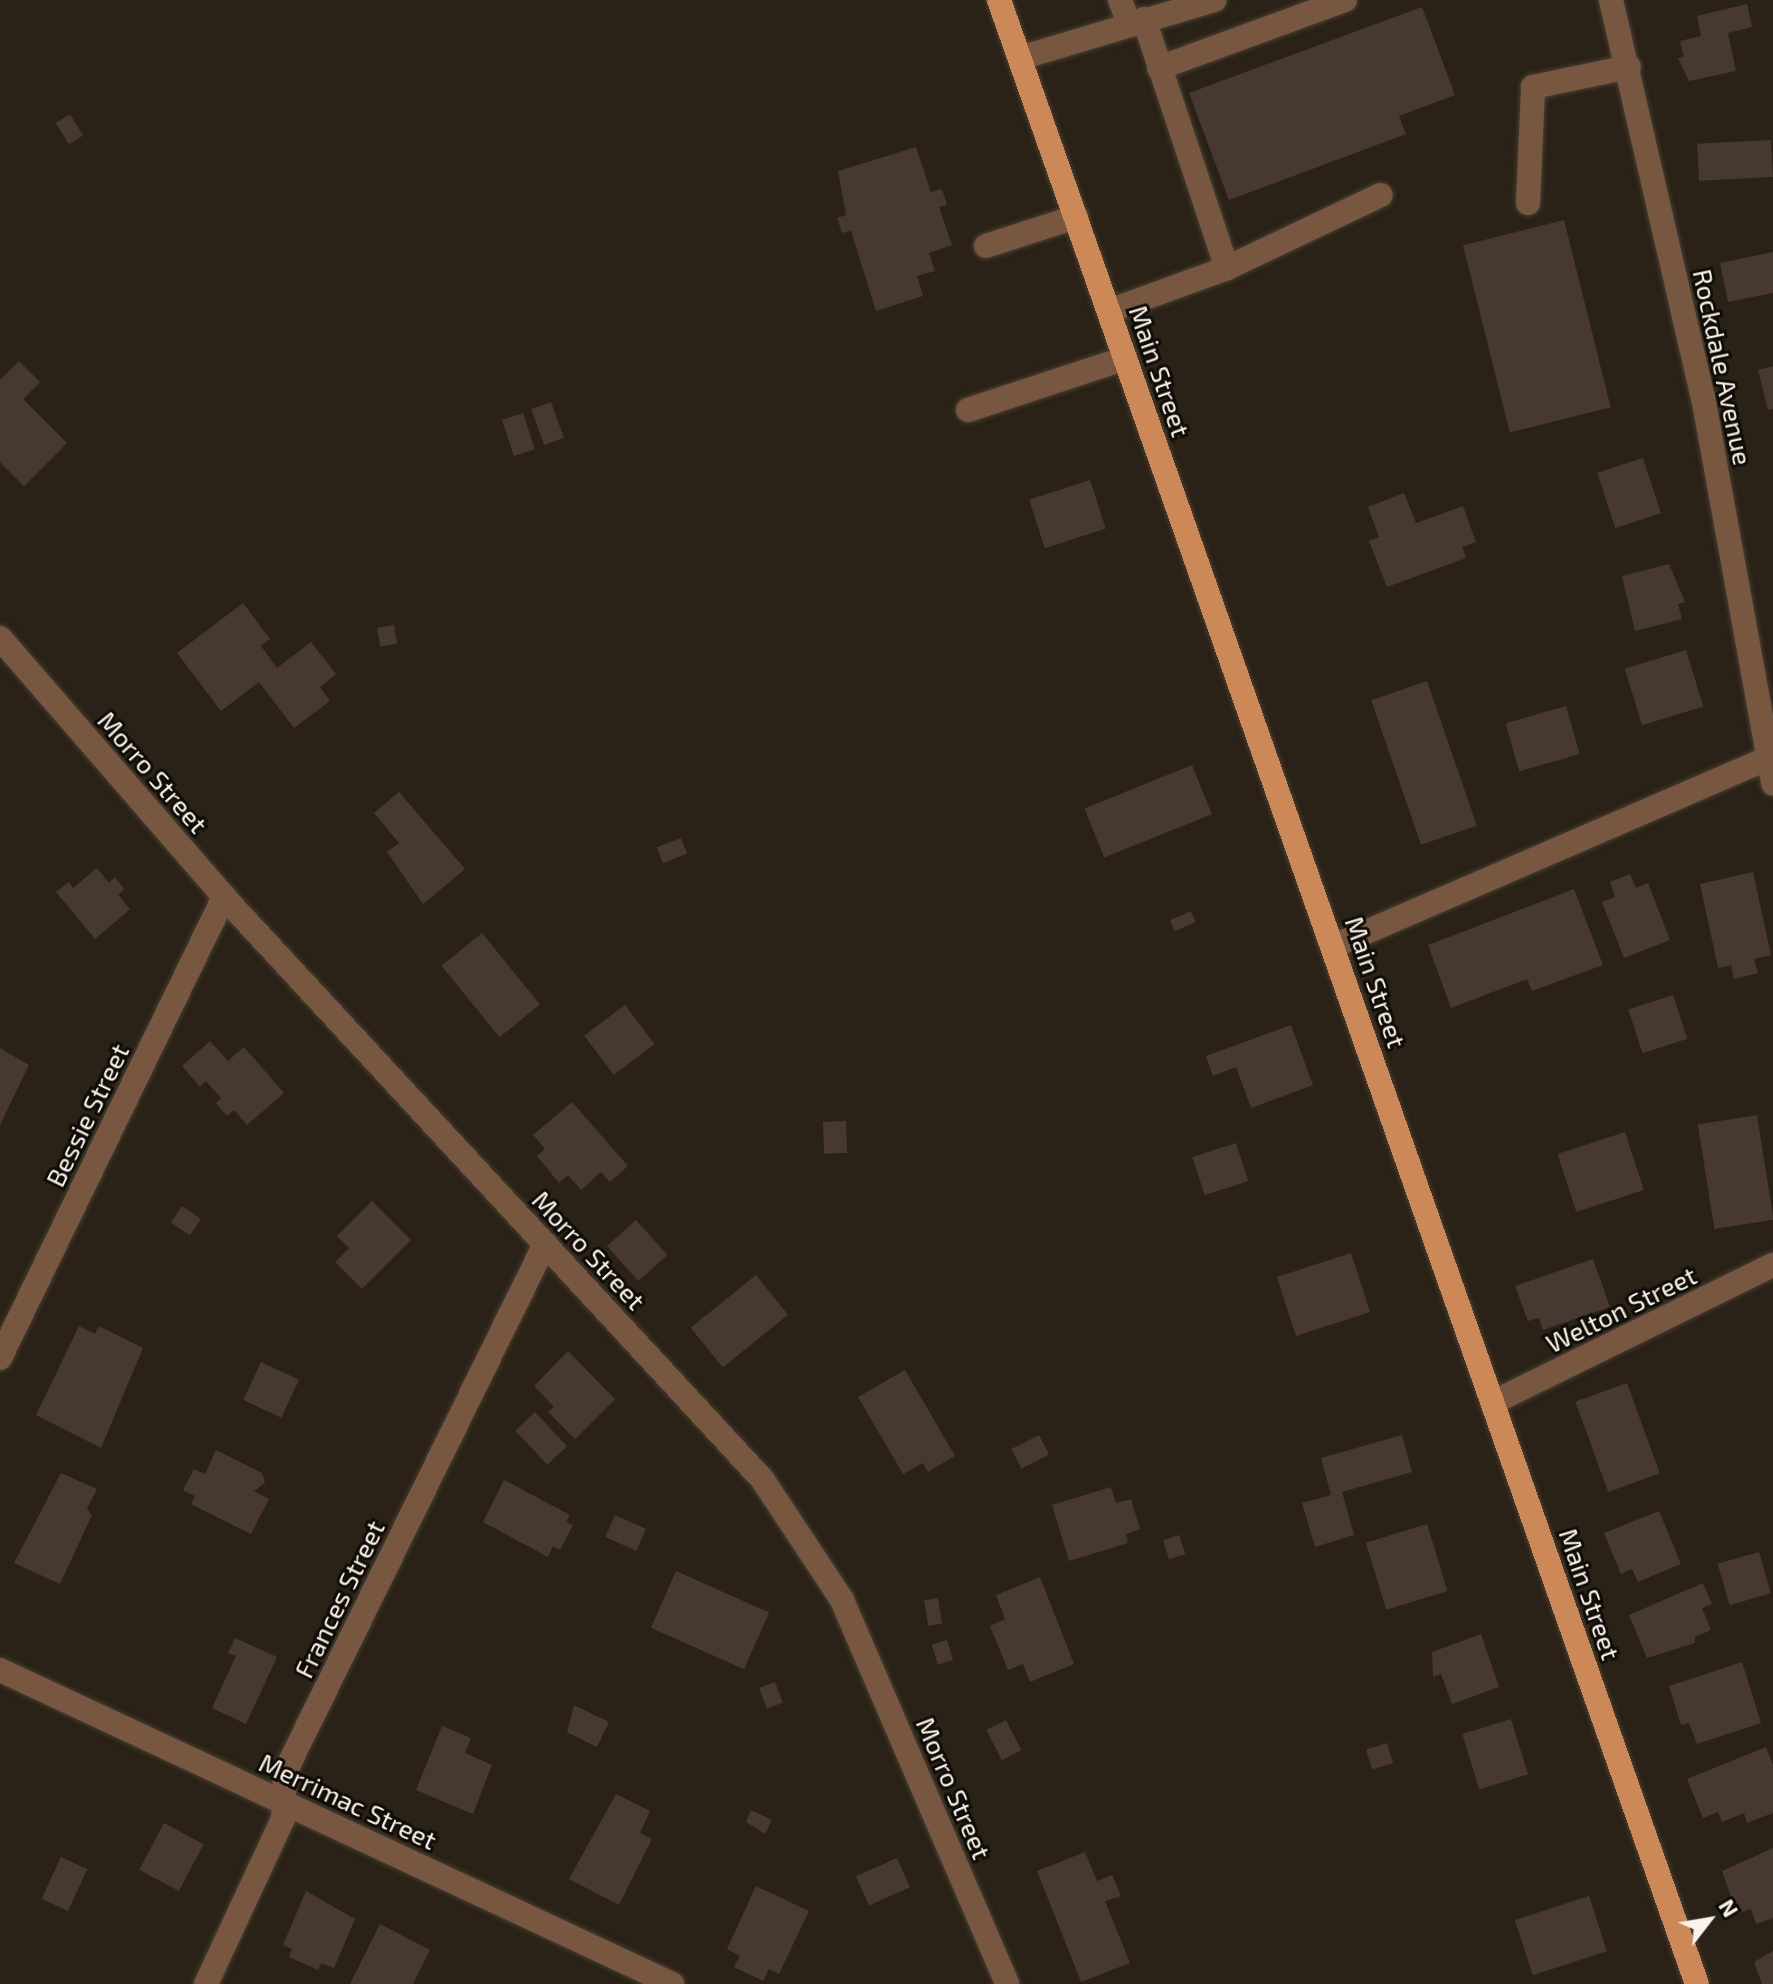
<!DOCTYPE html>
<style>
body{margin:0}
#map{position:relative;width:1773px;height:1984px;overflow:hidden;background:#2a2216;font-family:"Exo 2",sans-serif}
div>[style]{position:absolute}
.building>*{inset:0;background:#473931;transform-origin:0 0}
.roads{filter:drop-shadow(0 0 2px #473f34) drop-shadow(0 0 2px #473f34)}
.lane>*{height:24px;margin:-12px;padding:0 12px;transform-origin:12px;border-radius:12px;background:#785740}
.street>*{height:24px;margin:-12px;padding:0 12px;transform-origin:12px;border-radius:12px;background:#785740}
.primary>*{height:24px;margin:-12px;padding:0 12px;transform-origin:12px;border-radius:12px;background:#cd8858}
span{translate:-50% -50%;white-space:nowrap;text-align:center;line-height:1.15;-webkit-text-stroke:6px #100c07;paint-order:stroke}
.street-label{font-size:26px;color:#f9f4eb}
.north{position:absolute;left:1669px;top:1880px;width:80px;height:80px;-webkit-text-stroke:6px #100c07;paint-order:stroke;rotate:59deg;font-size:22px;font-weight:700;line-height:32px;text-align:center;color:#f9f4eb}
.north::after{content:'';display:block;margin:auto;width:28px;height:36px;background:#f9f4eb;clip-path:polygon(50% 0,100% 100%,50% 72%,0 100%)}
</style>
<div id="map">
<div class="building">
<div style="clip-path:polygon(1747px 4px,1752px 27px,1728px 33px,1736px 71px,1689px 81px,1678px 58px,1684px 57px,1680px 41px,1701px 36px,1697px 16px)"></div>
<div style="clip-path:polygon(1422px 7px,1455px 95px,1399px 116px,1406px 134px,1229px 200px,1189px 93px)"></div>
<div style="left:70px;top:114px;width:25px;height:17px;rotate:58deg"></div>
<div style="left:1771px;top:140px;width:37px;height:74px;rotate:87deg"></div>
<div style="clip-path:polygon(916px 147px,931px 192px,942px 189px,947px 205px,939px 207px,952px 245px,929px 253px,935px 271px,917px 276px,923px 296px,876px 311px,851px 231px,842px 233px,837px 218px,846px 215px,838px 171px)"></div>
<div style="left:1564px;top:220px;width:193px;height:104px;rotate:76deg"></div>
<div style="clip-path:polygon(1773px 252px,1773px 293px,1728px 302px,1720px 263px)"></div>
<div style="clip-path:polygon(19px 361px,40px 382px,23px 399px,67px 443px,24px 486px,0 462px,0 380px)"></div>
<div style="clip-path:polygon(1773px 366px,1773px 409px,1768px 410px,1758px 370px)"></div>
<div style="left:551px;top:402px;width:38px;height:21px;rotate:70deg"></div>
<div style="left:523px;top:413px;width:38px;height:22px;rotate:72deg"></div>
<div style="left:1643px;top:458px;width:58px;height:48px;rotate:72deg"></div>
<div style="left:1090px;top:480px;width:51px;height:64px;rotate:72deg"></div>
<div style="clip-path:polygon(1404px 493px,1416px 523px,1463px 506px,1476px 542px,1462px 547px,1466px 558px,1387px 587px,1369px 541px,1379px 537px,1368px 507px)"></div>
<div style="clip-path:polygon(1669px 564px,1685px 602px,1678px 604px,1682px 619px,1635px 631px,1622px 576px)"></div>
<div style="clip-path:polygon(243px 603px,270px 639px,261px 646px,277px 668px,311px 642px,336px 674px,320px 687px,330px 701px,294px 728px,259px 682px,221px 711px,177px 653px)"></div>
<div style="left:394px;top:625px;width:19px;height:17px;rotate:81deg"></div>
<div style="left:1686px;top:650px;width:59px;height:64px;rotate:73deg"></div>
<div style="left:1427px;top:681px;width:153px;height:59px;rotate:71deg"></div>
<div style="left:1566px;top:706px;width:50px;height:63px;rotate:74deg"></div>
<div style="left:1192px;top:765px;width:53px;height:116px;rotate:68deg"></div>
<div style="clip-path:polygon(399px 792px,465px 869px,423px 904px,387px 852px,399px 843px,374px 813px)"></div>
<div style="left:681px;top:838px;width:17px;height:26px;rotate:69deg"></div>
<div style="clip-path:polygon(97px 868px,109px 883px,115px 877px,124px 889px,118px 895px,130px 909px,95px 939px,56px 892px,69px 882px,73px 888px)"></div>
<div style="clip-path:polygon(1753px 872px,1771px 955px,1754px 959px,1758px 973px,1734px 979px,1731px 965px,1718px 968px,1700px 884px)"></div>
<div style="clip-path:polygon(1630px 874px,1636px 888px,1648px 883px,1670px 940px,1624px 958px,1602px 902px,1615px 897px,1610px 882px)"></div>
<div style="clip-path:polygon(1574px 889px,1603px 965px,1532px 991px,1527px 979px,1451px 1008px,1428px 945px)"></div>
<div style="left:1191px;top:911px;width:12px;height:23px;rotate:66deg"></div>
<div style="left:482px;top:933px;width:92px;height:52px;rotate:51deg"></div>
<div style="left:1673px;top:995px;width:46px;height:47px;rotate:72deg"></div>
<div style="left:625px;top:1005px;width:49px;height:51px;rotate:53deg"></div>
<div style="clip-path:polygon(1291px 1025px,1313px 1085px,1251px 1108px,1236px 1067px,1213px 1076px,1206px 1056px)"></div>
<div style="clip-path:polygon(210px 1041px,228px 1061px,244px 1047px,284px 1093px,247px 1125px,234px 1110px,227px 1116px,216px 1103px,221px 1098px,206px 1081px,200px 1087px,182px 1066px)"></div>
<div style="clip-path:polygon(0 1048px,29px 1065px,0 1125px)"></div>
<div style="clip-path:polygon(572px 1102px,628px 1166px,610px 1182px,601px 1172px,581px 1190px,568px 1175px,559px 1183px,537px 1156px,545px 1149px,533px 1135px)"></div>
<div style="left:1757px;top:1115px;width:106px;height:60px;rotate:81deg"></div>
<div style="left:846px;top:1121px;width:32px;height:23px;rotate:88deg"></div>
<div style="left:1625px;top:1132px;width:61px;height:71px;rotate:72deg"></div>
<div style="left:1236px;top:1143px;width:40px;height:46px;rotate:72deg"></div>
<div style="clip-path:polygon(372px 1201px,411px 1240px,362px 1289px,335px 1262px,349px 1248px,337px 1236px)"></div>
<div style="left:182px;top:1206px;width:23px;height:20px;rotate:34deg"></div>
<div style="left:636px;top:1220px;width:47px;height:39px;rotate:48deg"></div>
<div style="left:1351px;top:1253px;width:62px;height:78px;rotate:72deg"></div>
<div style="clip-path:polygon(1593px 1259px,1610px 1307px,1543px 1330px,1539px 1318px,1528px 1321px,1515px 1286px)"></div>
<div style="left:756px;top:1275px;width:51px;height:84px;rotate:51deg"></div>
<div style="clip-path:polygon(79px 1326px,95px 1334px,99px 1326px,143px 1348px,101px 1448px,36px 1415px)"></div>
<div style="clip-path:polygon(568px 1351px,615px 1399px,575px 1439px,548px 1412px,554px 1407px,534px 1386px)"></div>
<div style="left:261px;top:1362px;width:42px;height:42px;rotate:25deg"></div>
<div style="clip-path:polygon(905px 1370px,955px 1456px,928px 1472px,923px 1463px,903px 1474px,858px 1397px)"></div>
<div style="left:1627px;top:1383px;width:96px;height:55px;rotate:70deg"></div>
<div style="left:535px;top:1412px;width:47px;height:27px;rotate:47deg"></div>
<div style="left:1039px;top:1435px;width:22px;height:31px;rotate:63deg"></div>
<div style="clip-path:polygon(1402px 1435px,1412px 1472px,1342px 1492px,1354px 1535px,1315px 1547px,1302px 1503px,1331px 1495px,1321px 1458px)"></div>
<div style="clip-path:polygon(216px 1450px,262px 1473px,265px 1483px,254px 1491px,269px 1499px,251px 1534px,191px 1504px,195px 1496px,183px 1490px,194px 1469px,205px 1474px)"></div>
<div style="clip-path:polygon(61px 1473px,97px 1489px,87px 1509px,92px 1515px,60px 1584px,14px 1563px)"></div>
<div style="clip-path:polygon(504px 1480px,570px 1515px,566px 1522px,573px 1525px,560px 1550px,553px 1546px,548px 1557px,483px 1522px)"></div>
<div style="clip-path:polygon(1111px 1487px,1116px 1503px,1131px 1499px,1140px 1529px,1126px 1534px,1128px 1543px,1069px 1561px,1052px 1505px)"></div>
<div style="clip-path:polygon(1659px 1511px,1681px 1564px,1638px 1582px,1632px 1569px,1621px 1574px,1604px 1533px)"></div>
<div style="left:615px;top:1515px;width:34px;height:24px;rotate:24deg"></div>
<div style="left:1427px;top:1524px;width:70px;height:64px;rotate:73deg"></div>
<div style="left:1179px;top:1535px;width:20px;height:17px;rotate:72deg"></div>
<div style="left:1759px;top:1552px;width:43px;height:43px;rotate:74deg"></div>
<div style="left:676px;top:1571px;width:102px;height:62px;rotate:24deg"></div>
<div style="clip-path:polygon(1040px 1577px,1074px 1664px,1030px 1682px,1023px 1664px,1008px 1670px,990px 1626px,1005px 1619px,996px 1595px)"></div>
<div style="clip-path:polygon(1703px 1583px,1712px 1604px,1702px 1608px,1711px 1630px,1695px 1637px,1695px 1643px,1647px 1658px,1629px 1615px)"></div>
<div style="left:938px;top:1598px;width:26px;height:14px;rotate:81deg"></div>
<div style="clip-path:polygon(1481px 1634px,1499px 1687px,1452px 1704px,1441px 1674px,1433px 1677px,1432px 1652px)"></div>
<div style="clip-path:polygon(235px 1638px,277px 1657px,246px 1724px,212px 1708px,236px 1656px,228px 1653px)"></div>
<div style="left:947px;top:1640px;width:21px;height:16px;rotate:73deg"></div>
<div style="clip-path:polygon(1742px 1662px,1761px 1723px,1697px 1744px,1689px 1723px,1681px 1725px,1669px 1686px)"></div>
<div style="left:775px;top:1682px;width:22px;height:17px;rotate:69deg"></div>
<div style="clip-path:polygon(574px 1705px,609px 1722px,597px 1747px,567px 1732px)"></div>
<div style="left:1511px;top:1719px;width:58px;height:51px;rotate:73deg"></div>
<div style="left:1006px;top:1720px;width:34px;height:22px;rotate:63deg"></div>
<div style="clip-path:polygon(442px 1726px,471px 1738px,465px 1753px,492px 1765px,473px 1814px,416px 1790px)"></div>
<div style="left:1387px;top:1743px;width:21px;height:22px;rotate:73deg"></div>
<div style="clip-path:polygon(1766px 1747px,1773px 1765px,1773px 1813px,1747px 1823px,1744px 1813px,1722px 1822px,1718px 1812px,1703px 1818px,1687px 1779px)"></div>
<div style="clip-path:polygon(616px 1794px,650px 1811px,640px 1833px,652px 1839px,619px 1905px,569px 1879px)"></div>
<div style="clip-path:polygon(751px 1810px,772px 1820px,765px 1834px,746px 1822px)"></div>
<div style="left:164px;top:1823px;width:45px;height:53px;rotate:28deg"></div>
<div style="clip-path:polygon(1773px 1848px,1773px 1918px,1756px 1924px,1751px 1909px,1737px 1914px,1722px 1871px)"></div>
<div style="clip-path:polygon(1085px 1852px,1097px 1881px,1112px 1875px,1121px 1896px,1105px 1901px,1130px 1963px,1081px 1982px,1037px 1871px)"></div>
<div style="left:61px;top:1857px;width:29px;height:46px;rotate:25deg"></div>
<div style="left:897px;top:1858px;width:32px;height:45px;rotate:66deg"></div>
<div style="clip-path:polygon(756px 1886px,809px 1911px,779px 1974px,769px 1969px,763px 1981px,734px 1967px,740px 1956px,727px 1949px)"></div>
<div style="clip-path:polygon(306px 1891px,355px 1919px,334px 1968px,321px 1963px,318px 1970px,289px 1957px,292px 1949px,283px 1945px)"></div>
<div style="left:1589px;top:1896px;width:58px;height:78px;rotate:72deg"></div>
<div style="clip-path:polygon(380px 1924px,430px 1950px,413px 1984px,350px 1984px)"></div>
<div style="clip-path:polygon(1773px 1951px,1773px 1984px,1762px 1984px,1754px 1962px)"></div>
</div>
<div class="roads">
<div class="lane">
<div style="left:1120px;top:0;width:26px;rotate:69deg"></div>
<div style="left:1144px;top:19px;width:262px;rotate:71.6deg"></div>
<div style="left:1159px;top:68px;width:198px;rotate:-20.1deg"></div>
<div style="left:1528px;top:203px;width:116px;rotate:-87.5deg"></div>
<div style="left:1533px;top:87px;width:98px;rotate:-11.8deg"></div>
<div style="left:986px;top:246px;width:95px;rotate:-17.9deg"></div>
<div style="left:1109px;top:311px;width:126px;rotate:-20deg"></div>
<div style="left:1227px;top:268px;width:170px;rotate:-25.4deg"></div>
<div style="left:968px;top:410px;width:166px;rotate:-18.2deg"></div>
</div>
<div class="street">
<div style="left:1611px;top:0;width:408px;rotate:77deg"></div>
<div style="left:1703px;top:397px;width:393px;rotate:79.7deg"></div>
<div style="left:1020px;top:58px;width:203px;rotate:-16.6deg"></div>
<div style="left:0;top:638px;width:342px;rotate:49.1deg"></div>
<div style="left:224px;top:897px;width:793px;rotate:47.25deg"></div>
<div style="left:762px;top:1479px;width:145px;rotate:56.5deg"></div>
<div style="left:842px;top:1600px;width:418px;rotate:66.7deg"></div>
<div style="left:1334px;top:946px;width:471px;rotate:-23.4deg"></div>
<div style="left:0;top:1358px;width:513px;rotate:-64.08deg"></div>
<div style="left:1494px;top:1402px;width:311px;rotate:-26.2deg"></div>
<div style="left:0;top:1670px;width:742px;rotate:25.04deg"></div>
<div style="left:206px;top:1984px;width:182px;rotate:-65deg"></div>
<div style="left:283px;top:1819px;width:47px;rotate:-87.6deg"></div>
<div style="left:285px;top:1772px;width:589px;rotate:-63.78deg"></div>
</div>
<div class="primary">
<div style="left:999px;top:0;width:2103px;rotate:70.62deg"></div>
</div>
</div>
<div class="street-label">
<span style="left:1723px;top:367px;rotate:78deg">Rockdale Avenue</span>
<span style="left:1160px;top:371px;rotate:71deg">Main Street</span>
<span style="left:153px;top:772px;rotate:49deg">Morro Street</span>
<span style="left:1376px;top:982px;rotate:71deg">Main Street</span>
<span style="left:87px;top:1115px;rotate:-64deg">Bessie Street</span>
<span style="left:589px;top:1250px;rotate:47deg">Morro Street</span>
<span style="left:1621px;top:1309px;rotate:-26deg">Welton Street</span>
<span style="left:1590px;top:1594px;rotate:71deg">Main Street</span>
<span style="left:339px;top:1599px;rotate:-64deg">Frances Street</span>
<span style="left:954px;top:1788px;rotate:67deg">Morro Street</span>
<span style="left:348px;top:1801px;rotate:25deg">Merrimac Street</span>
</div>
<div class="north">N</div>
</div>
